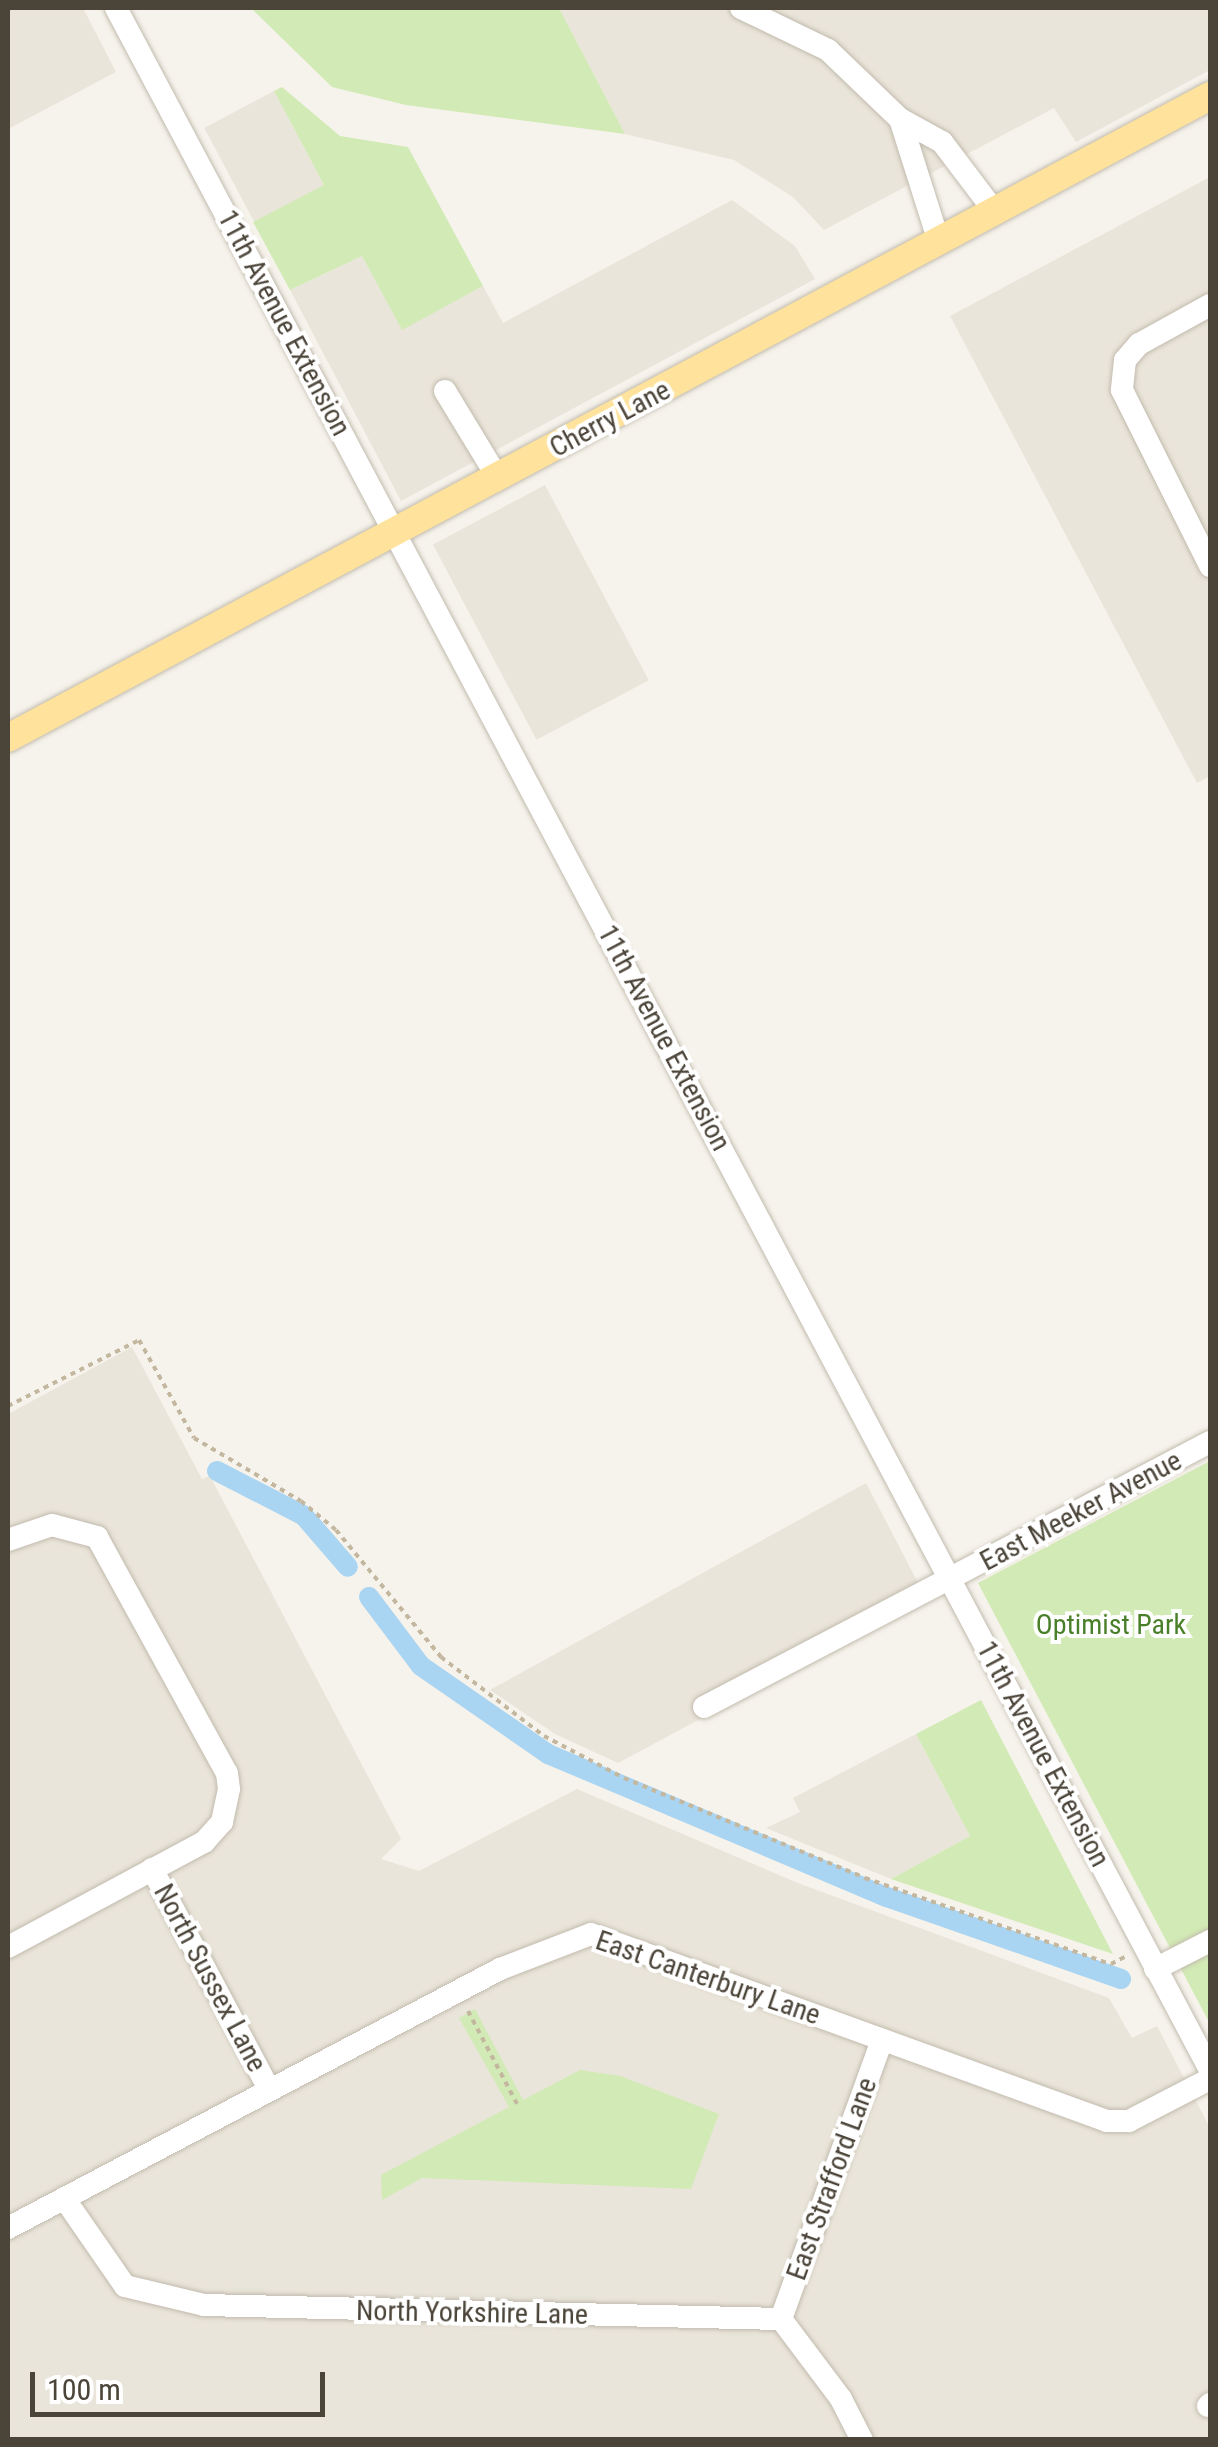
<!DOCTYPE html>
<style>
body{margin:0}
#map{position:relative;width:1218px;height:2447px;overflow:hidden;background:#f6f3ec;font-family:"Roboto Condensed",sans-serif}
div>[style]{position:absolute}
.residential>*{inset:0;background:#eae5da;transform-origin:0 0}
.green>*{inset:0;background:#d2eab5}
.canal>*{height:20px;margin:-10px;padding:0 10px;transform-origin:10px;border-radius:10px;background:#a9d4f2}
.path>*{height:4px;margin-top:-2px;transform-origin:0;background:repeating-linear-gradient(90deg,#c4b79f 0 5px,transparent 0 10px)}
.roads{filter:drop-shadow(0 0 2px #c2bbae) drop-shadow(0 0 2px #c2bbae)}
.minor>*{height:22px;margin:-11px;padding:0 11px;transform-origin:11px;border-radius:11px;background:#fff}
.major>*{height:28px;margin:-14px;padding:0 14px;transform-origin:14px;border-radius:14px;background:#ffe39c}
span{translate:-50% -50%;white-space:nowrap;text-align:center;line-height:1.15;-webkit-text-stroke:8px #fff;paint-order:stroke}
.street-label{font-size:28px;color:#4b4439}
.park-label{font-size:28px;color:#4a7f2a}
.frame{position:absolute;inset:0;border:10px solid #4b4439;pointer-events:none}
.scale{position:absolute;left:30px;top:2372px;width:295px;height:45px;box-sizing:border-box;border:5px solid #4b4439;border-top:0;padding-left:12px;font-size:30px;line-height:35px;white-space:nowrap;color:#4b4439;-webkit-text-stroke:8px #fff;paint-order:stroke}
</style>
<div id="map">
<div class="residential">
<div style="clip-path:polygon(8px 8px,83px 8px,116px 72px,8px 129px)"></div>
<div style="clip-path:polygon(559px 8px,1210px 8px,1210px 70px,1076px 142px,1054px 108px,824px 230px,793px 197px,734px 160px,625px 134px)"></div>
<div style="left:274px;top:91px;width:107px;height:79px;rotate:62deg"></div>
<div style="clip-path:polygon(1210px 177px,1210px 776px,1197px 783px,950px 316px)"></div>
<div style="clip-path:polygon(732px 200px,795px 246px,815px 279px,401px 501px,290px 290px,362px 256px,402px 329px,483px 286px,503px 323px)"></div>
<div style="left:545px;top:485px;width:221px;height:127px;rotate:62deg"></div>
<div style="clip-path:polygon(132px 1347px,202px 1479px,210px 1476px,401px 1839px,381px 1859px,419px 1871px,577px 1789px,798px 1883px,1109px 1998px,1132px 2038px,1157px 2026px,1210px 2128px,1210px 2439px,8px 2440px,8px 1414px)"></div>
<div style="clip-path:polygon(866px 1483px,926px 1598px,618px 1763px,555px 1734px,490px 1690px)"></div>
<div style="clip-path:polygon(916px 1734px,970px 1836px,891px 1879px,766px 1828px,800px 1812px,793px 1798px)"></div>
</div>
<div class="green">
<div style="clip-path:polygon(251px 8px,559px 8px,625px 134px,406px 105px,332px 87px)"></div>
<div style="clip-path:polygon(282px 87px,340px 136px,408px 147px,483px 286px,402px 330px,362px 256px,290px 290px,253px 222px,324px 185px,274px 91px)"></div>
<div style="clip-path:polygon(1210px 1461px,1210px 2024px,978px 1583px)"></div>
<div style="clip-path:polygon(981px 1700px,1113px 1954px,891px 1879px,970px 1836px,916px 1734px)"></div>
<div style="clip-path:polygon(475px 2009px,523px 2100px,580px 2070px,620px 2076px,719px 2114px,691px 2189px,422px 2178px,382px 2200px,381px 2175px,509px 2107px,459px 2018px)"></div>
</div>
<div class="canal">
<div style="left:217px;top:1471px;width:98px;rotate:27.3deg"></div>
<div style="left:304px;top:1516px;width:67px;rotate:49.2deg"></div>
<div style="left:369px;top:1597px;width:86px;rotate:53deg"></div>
<div style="left:421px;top:1666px;width:155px;rotate:34.7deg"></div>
<div style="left:548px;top:1754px;width:368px;rotate:22.9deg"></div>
<div style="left:887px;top:1897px;width:248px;rotate:19.3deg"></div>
</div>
<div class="path">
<div style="left:8px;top:1406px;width:147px;rotate:-26.7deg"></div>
<div style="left:139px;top:1340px;width:112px;rotate:60.7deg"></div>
<div style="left:194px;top:1438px;width:124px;rotate:30.5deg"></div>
<div style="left:301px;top:1501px;width:45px;rotate:39.6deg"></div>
<div style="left:336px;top:1530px;width:165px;rotate:50.4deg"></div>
<div style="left:441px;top:1657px;width:130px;rotate:37.5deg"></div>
<div style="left:544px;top:1736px;width:90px;rotate:27.7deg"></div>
<div style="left:624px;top:1778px;width:261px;rotate:22.5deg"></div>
<div style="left:865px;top:1878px;width:261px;rotate:19.3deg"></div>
<div style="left:1111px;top:1964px;width:18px;rotate:-27deg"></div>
<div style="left:468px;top:2011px;width:105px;rotate:62.2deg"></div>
</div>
<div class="roads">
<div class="minor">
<div style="left:116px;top:8px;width:2334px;rotate:62.05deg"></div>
<div style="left:741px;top:8px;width:97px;rotate:25.8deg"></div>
<div style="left:828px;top:50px;width:100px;rotate:43.8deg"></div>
<div style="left:939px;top:242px;width:129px;rotate:-107.6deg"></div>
<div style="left:900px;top:119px;width:48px;rotate:28.7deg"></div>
<div style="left:942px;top:142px;width:88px;rotate:52.9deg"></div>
<div style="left:1210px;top:305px;width:81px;rotate:151.2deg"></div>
<div style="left:1139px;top:344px;width:21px;rotate:131deg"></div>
<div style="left:1125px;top:360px;width:30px;rotate:96deg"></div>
<div style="left:1122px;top:390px;width:197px;rotate:63.4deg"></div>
<div style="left:445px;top:391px;width:102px;rotate:58.7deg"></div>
<div style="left:8px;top:1540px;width:46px;rotate:-18.8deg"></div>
<div style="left:52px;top:1525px;width:47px;rotate:14.9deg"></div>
<div style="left:97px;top:1537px;width:269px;rotate:61.2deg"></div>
<div style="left:227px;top:1773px;width:16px;rotate:83deg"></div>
<div style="left:229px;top:1789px;width:34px;rotate:102deg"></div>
<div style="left:222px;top:1822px;width:27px;rotate:132deg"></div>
<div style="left:204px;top:1842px;width:222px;rotate:151.8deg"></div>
<div style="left:704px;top:1707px;width:571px;rotate:-27.64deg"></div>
<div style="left:152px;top:1869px;width:247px;rotate:62deg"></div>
<div style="left:1155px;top:1969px;width:62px;rotate:-27deg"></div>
<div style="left:64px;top:2198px;width:107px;rotate:55.3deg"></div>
<div style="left:125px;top:2286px;width:81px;rotate:13.5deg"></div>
<div style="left:204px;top:2305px;width:577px;rotate:1.39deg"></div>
<div style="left:781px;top:2319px;width:100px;rotate:53.1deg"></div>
<div style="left:841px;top:2399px;width:46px;rotate:62.9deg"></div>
<div style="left:8px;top:2228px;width:556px;rotate:-27.76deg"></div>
<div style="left:500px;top:1969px;width:97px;rotate:-21deg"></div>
<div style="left:591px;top:1934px;width:549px;rotate:19.92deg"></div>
<div style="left:1107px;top:2121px;width:22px"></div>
<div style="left:1129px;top:2121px;width:91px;rotate:-27.4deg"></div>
<div style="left:781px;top:2319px;width:297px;rotate:-70.1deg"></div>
<div style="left:1208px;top:2406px;width:3px;rotate:-45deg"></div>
</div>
<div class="major">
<div style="left:8px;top:738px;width:1363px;rotate:-28.11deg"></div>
</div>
</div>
<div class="street-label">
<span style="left:284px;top:323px;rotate:62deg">11th Avenue Extension</span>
<span style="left:610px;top:419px;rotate:-28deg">Cherry Lane</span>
<span style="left:664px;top:1038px;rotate:62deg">11th Avenue Extension</span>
<span style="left:1081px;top:1511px;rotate:-28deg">East Meeker Avenue</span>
<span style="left:1043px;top:1754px;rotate:62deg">11th Avenue Extension</span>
<span style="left:210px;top:1978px;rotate:62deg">North Sussex Lane</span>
<span style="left:708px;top:1978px;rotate:19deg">East Canterbury Lane</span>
<span style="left:832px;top:2179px;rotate:-70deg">East Strafford Lane</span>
<span style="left:472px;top:2313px;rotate:1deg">North Yorkshire Lane</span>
</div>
<div class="park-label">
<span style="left:1111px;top:1625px">Optimist Park</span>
</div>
<div class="frame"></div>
<div class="scale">100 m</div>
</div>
